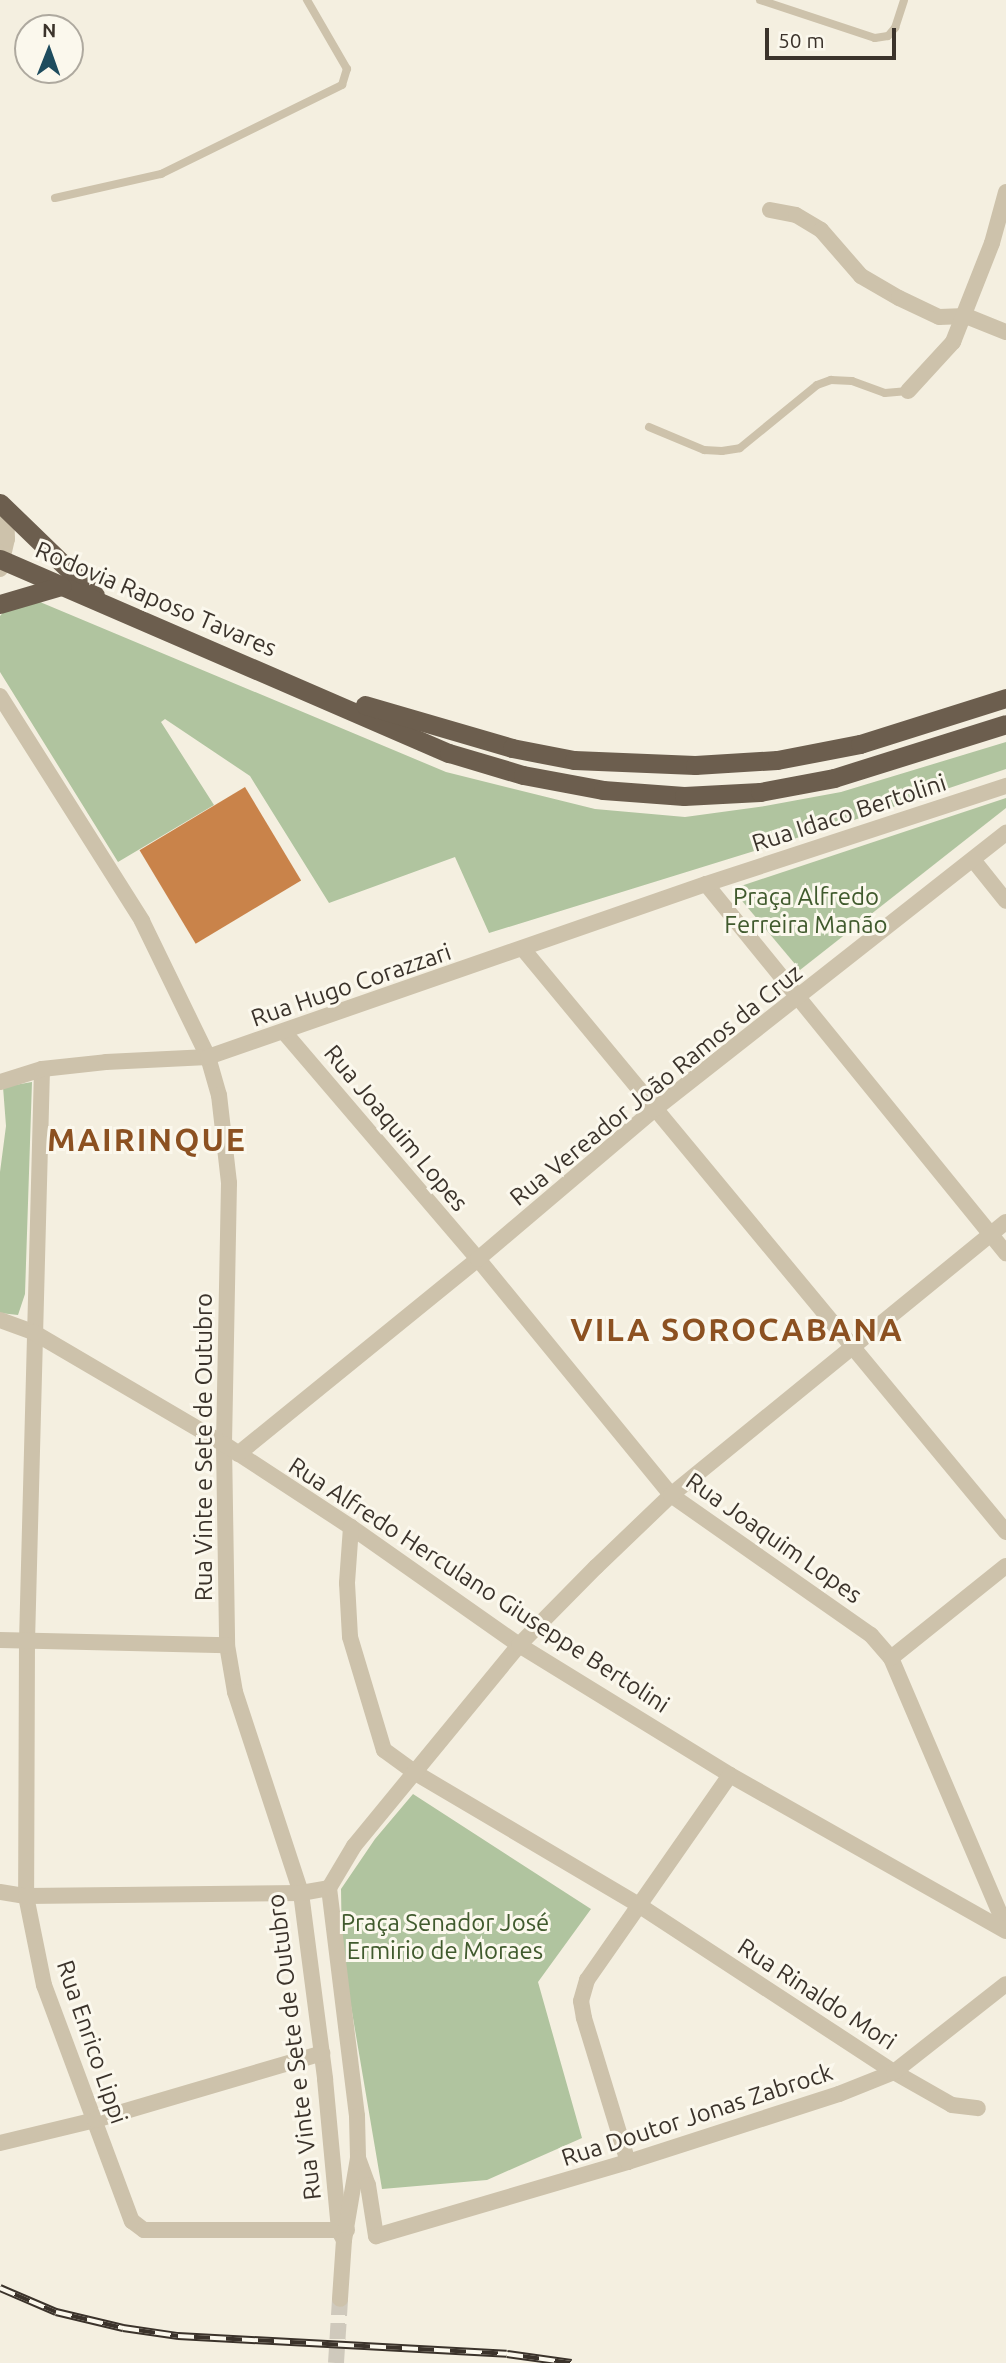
<!DOCTYPE html>
<meta charset="utf-8">
<style>
body{margin:0}
#map{position:relative;width:1006px;height:2363px;overflow:hidden;background:#f4efe0;font-family:Ubuntu,sans-serif}
div>[style]{position:absolute}
.green>*{inset:0;background:#b0c49f}
.building>*{inset:0;background:#c9834a;transform-origin:0 0}
.minor-tunnel>*{height:16px;margin-top:-8px;transform-origin:0;background:repeating-linear-gradient(90deg,#cfc9bc 0 16px,transparent 0 24px)}
.service>*{height:8px;margin:-4px;padding:0 4px;transform-origin:4px;border-radius:4px;background:#cdc2ab}
.minor>*{height:16px;margin:-8px;padding:0 8px;transform-origin:8px;border-radius:8px;background:#cdc2ab}
.trunk>*{height:19px;margin:-9.5px;padding:0 9.5px;transform-origin:9.5px;border-radius:9.5px;background:#6c5e4e}
.rail>*{height:8px;margin-top:-4px;transform-origin:0;background:repeating-linear-gradient(90deg,#fbf8ed 0 16px,#3b332b 0 32px);box-sizing:border-box;border-block:2px solid #3b332b}
span{translate:-50% -50%;white-space:nowrap;text-align:center;line-height:1.15;-webkit-text-stroke:6px #fbf8ed;paint-order:stroke}
.street-label{font-size:24px;color:#3b332b}
.park-label{font-size:24px;color:#405a2d}
.district-label{font-size:32px;color:#8c5121;font-weight:700;letter-spacing:2px}
.north{position:absolute;left:14px;top:14px;width:70px;height:70px;box-sizing:border-box;background:#fbf8ed;border:2px solid #aea99f;border-radius:50%;rotate:1deg;font-size:19px;font-weight:700;line-height:28px;text-align:center;color:#3b332b}
.north::after{content:'';display:block;margin:auto;width:24px;height:32px;background:#1e4c5e;clip-path:polygon(50% 0,100% 100%,50% 72%,0 100%)}
.scale{position:absolute;left:765px;top:28px;width:131px;height:32px;box-sizing:border-box;border:4px solid #3b332b;border-top:0;padding-left:9px;font-size:21px;line-height:24px;white-space:nowrap;color:#3b332b;-webkit-text-stroke:5px #fbf8ed;paint-order:stroke}
</style>
<div id="map">
<div class="green">
<div style="clip-path:polygon(40px 602px,446px 772px,595px 809px,685px 817px,765px 806px,841px 792px,1006px 742px,1006px 769px,842px 824px,489px 933px,455px 857px,329px 903px,250px 776px,165px 719px,161px 722px,214px 805px,118px 862px,0 672px,0 616px,4px 611px)"></div>
<div style="clip-path:polygon(1006px 798px,1006px 808px,800px 970px,732px 889px)"></div>
<div style="clip-path:polygon(32px 1082px,25px 1294px,18px 1315px,0 1313px,0 1172px,6px 1126px,3px 1087px)"></div>
<div style="clip-path:polygon(413px 1794px,591px 1909px,538px 1982px,582px 2138px,487px 2180px,382px 2189px,342px 1953px,341px 1889px,375px 1839px)"></div>
</div>
<div class="building">
<div style="left:245px;top:787px;width:109px;height:123px;rotate:59deg"></div>
</div>
<div class="minor-tunnel">
<div style="left:336px;top:2363px;width:64px;rotate:-86.4deg"></div>
</div>
<div class="service">
<div style="left:760px;top:0;width:121px;rotate:18.3deg"></div>
<div style="left:875px;top:38px;width:13px;rotate:-9deg"></div>
<div style="left:888px;top:36px;width:11px;rotate:-49deg"></div>
<div style="left:895px;top:28px;width:29px;rotate:-72deg"></div>
<div style="left:55px;top:198px;width:109px;rotate:-12.8deg"></div>
<div style="left:161px;top:174px;width:202px;rotate:-26.2deg"></div>
<div style="left:342px;top:85px;width:17px;rotate:-73deg"></div>
<div style="left:347px;top:69px;width:80px;rotate:-120.1deg"></div>
<div style="left:649px;top:427px;width:60px;rotate:22.7deg"></div>
<div style="left:704px;top:450px;width:18px;rotate:3deg"></div>
<div style="left:722px;top:451px;width:18px;rotate:-9deg"></div>
<div style="left:740px;top:448px;width:99px;rotate:-39.3deg"></div>
<div style="left:817px;top:385px;width:15px;rotate:-20deg"></div>
<div style="left:831px;top:380px;width:21px;rotate:3deg"></div>
<div style="left:852px;top:381px;width:35px;rotate:20deg"></div>
<div style="left:885px;top:393px;width:23px;rotate:-5deg"></div>
</div>
<div class="minor">
<div style="left:770px;top:210px;width:26px;rotate:11deg"></div>
<div style="left:796px;top:215px;width:29px;rotate:31deg"></div>
<div style="left:821px;top:230px;width:61px;rotate:49deg"></div>
<div style="left:861px;top:276px;width:44px;rotate:30.1deg"></div>
<div style="left:899px;top:298px;width:44px;rotate:25.4deg"></div>
<div style="left:939px;top:317px;width:27px;rotate:-2deg"></div>
<div style="left:966px;top:316px;width:43px;rotate:21.8deg"></div>
<div style="left:908px;top:391px;width:67px;rotate:-47.4deg"></div>
<div style="left:953px;top:342px;width:106px;rotate:-68.5deg"></div>
<div style="left:992px;top:243px;width:53px;rotate:-74.6deg"></div>
<div style="left:0;top:569px;width:31px;rotate:-77deg"></div>
<div style="left:7px;top:539px;width:30px;rotate:-92deg"></div>
<div style="left:0;top:696px;width:266px;rotate:57.7deg"></div>
<div style="left:142px;top:921px;width:151px;rotate:64.1deg"></div>
<div style="left:208px;top:1057px;width:40px;rotate:74deg"></div>
<div style="left:219px;top:1095px;width:89px;rotate:83.5deg"></div>
<div style="left:229px;top:1183px;width:261px;rotate:91.1deg"></div>
<div style="left:224px;top:1444px;width:201px;rotate:89.1deg"></div>
<div style="left:227px;top:1645px;width:48px;rotate:80.3deg"></div>
<div style="left:235px;top:1692px;width:212px;rotate:71.8deg"></div>
<div style="left:301px;top:1893px;width:188px;rotate:82.6deg"></div>
<div style="left:325px;top:2079px;width:153px;rotate:84.7deg"></div>
<div style="left:339px;top:2231px;width:10px;rotate:61deg"></div>
<div style="left:974px;top:861px;width:51px;rotate:51.3deg"></div>
<div style="left:706px;top:884px;width:476px;rotate:50.9deg"></div>
<div style="left:523px;top:949px;width:757px;rotate:50.36deg"></div>
<div style="left:284px;top:1032px;width:299px;rotate:49.5deg"></div>
<div style="left:478px;top:1259px;width:305px;rotate:50.7deg"></div>
<div style="left:671px;top:1495px;width:244px;rotate:35deg"></div>
<div style="left:871px;top:1635px;width:30px;rotate:49deg"></div>
<div style="left:891px;top:1658px;width:293px;rotate:66.9deg"></div>
<div style="left:42px;top:1069px;width:572px;rotate:91.5deg"></div>
<div style="left:27px;top:1641px;width:255px;rotate:90.2deg"></div>
<div style="left:26px;top:1896px;width:91px;rotate:78.6deg"></div>
<div style="left:44px;top:1985px;width:252px;rotate:69.6deg"></div>
<div style="left:132px;top:2221px;width:15px;rotate:37deg"></div>
<div style="left:144px;top:2230px;width:203px"></div>
<div style="left:0;top:1082px;width:44px;rotate:-17.2deg"></div>
<div style="left:42px;top:1069px;width:64px;rotate:-6.2deg"></div>
<div style="left:106px;top:1062px;width:102px;rotate:-2.8deg"></div>
<div style="left:208px;top:1057px;width:527px;rotate:-19.16deg"></div>
<div style="left:706px;top:884px;width:316px;rotate:-18.1deg"></div>
<div style="left:0;top:1320px;width:35px;rotate:20deg"></div>
<div style="left:33px;top:1332px;width:221px;rotate:30.4deg"></div>
<div style="left:224px;top:1444px;width:152px;rotate:33.2deg"></div>
<div style="left:351px;top:1527px;width:205px;rotate:35.1deg"></div>
<div style="left:519px;top:1645px;width:248px;rotate:31.6deg"></div>
<div style="left:730px;top:1775px;width:317px;rotate:29.5deg"></div>
<div style="left:238px;top:1454px;width:309px;rotate:-39.1deg"></div>
<div style="left:478px;top:1259px;width:232px;rotate:-40.3deg"></div>
<div style="left:655px;top:1109px;width:447px;rotate:-38.2deg"></div>
<div style="left:351px;top:1527px;width:56px;rotate:94.1deg"></div>
<div style="left:347px;top:1583px;width:54px;rotate:86.8deg"></div>
<div style="left:350px;top:1637px;width:118px;rotate:73.3deg"></div>
<div style="left:384px;top:1750px;width:37px;rotate:36deg"></div>
<div style="left:414px;top:1772px;width:259px;rotate:30.6deg"></div>
<div style="left:637px;top:1904px;width:307px;rotate:33.2deg"></div>
<div style="left:894px;top:2072px;width:67px;rotate:29.6deg"></div>
<div style="left:952px;top:2105px;width:26px;rotate:7deg"></div>
<div style="left:0;top:1640px;width:227px;rotate:1.3deg"></div>
<div style="left:891px;top:1658px;width:147px;rotate:-38.7deg"></div>
<div style="left:329px;top:1888px;width:230px;rotate:83deg"></div>
<div style="left:357px;top:2116px;width:42px;rotate:88.6deg"></div>
<div style="left:358px;top:2158px;width:83px;rotate:99.7deg"></div>
<div style="left:344px;top:2240px;width:59px;rotate:93.9deg"></div>
<div style="left:0;top:1892px;width:26px;rotate:9deg"></div>
<div style="left:26px;top:1896px;width:275px;rotate:-0.6deg"></div>
<div style="left:301px;top:1893px;width:28px;rotate:-10deg"></div>
<div style="left:329px;top:1888px;width:49px;rotate:-59.2deg"></div>
<div style="left:354px;top:1846px;width:260px;rotate:-50.6deg"></div>
<div style="left:519px;top:1645px;width:110px;rotate:-45.4deg"></div>
<div style="left:596px;top:1567px;width:104px;rotate:-43.8deg"></div>
<div style="left:671px;top:1495px;width:432px;rotate:-39.2deg"></div>
<div style="left:0;top:2143px;width:98px;rotate:-13.6deg"></div>
<div style="left:95px;top:2120px;width:237px;rotate:-16.4deg"></div>
<div style="left:358px;top:2158px;width:29px;rotate:70deg"></div>
<div style="left:368px;top:2185px;width:52px;rotate:81.1deg"></div>
<div style="left:376px;top:2236px;width:263px;rotate:-16.4deg"></div>
<div style="left:628px;top:2162px;width:222px;rotate:-17.9deg"></div>
<div style="left:839px;top:2094px;width:59px;rotate:-21.8deg"></div>
<div style="left:894px;top:2072px;width:142px;rotate:-38.2deg"></div>
<div style="left:628px;top:2162px;width:151px;rotate:-107deg"></div>
<div style="left:584px;top:2018px;width:17px;rotate:-100deg"></div>
<div style="left:581px;top:2001px;width:22px;rotate:-74deg"></div>
<div style="left:587px;top:1980px;width:250px;rotate:-55.1deg"></div>
</div>
<div class="trunk">
<div style="left:0;top:503px;width:132px;rotate:44.1deg"></div>
<div style="left:0;top:559px;width:489px;rotate:23.4deg"></div>
<div style="left:449px;top:753px;width:77px;rotate:16.6deg"></div>
<div style="left:523px;top:775px;width:81px;rotate:10.6deg"></div>
<div style="left:603px;top:790px;width:81px;rotate:4.2deg"></div>
<div style="left:684px;top:796px;width:76px;rotate:-3deg"></div>
<div style="left:760px;top:792px;width:75px;rotate:-10.7deg"></div>
<div style="left:834px;top:778px;width:180px;rotate:-17.4deg"></div>
<div style="left:0;top:604px;width:64px;rotate:-16.4deg"></div>
<div style="left:365px;top:705px;width:153px;rotate:16.3deg"></div>
<div style="left:512px;top:748px;width:63px;rotate:11deg"></div>
<div style="left:574px;top:760px;width:121px;rotate:2.4deg"></div>
<div style="left:695px;top:765px;width:82px;rotate:-3.5deg"></div>
<div style="left:777px;top:760px;width:85px;rotate:-10.9deg"></div>
<div style="left:860px;top:744px;width:153px;rotate:-17.5deg"></div>
</div>
<div class="rail">
<div style="left:0;top:2288px;width:61px;rotate:23.2deg"></div>
<div style="left:56px;top:2312px;width:69px;rotate:13.4deg"></div>
<div style="left:123px;top:2328px;width:56px;rotate:8.3deg"></div>
<div style="left:178px;top:2336px;width:329px;rotate:3.1deg"></div>
<div style="left:507px;top:2354px;width:65px;rotate:8deg"></div>
</div>
<div class="street-label">
<span style="left:156px;top:599px;rotate:23deg">Rodovia Raposo Tavares</span>
<span style="left:849px;top:813px;rotate:-18deg">Rua Idaco Bertolini</span>
<span style="left:351px;top:985px;rotate:-19deg">Rua Hugo Corazzari</span>
<span style="left:656px;top:1085px;rotate:-39deg">Rua Vereador João Ramos da Cruz</span>
<span style="left:396px;top:1128px;rotate:50deg">Rua Joaquim Lopes</span>
<span style="left:204px;top:1447px;rotate:-90deg">Rua Vinte e Sete de Outubro</span>
<span style="left:774px;top:1538px;rotate:35deg">Rua Joaquim Lopes</span>
<span style="left:479px;top:1585px;rotate:33deg">Rua Alfredo Herculano Giuseppe Bertolini</span>
<span style="left:817px;top:1994px;rotate:33deg">Rua Rinaldo Mori</span>
<span style="left:92px;top:2042px;rotate:71deg">Rua Enrico Lippi</span>
<span style="left:294px;top:2047px;rotate:-97deg">Rua Vinte e Sete de Outubro</span>
<span style="left:697px;top:2115px;rotate:-18deg">Rua Doutor Jonas Zabrock</span>
</div>
<div class="park-label">
<span style="left:806px;top:911px">Praça Alfredo<br>Ferreira Manão</span>
<span style="left:445px;top:1937px">Praça Senador José<br>Ermirio de Moraes</span>
</div>
<div class="district-label">
<span style="left:147px;top:1139px">MAIRINQUE</span>
<span style="left:737px;top:1329px">VILA SOROCABANA</span>
</div>
<div class="north">N</div>
<div class="scale">50 m</div>
</div>
